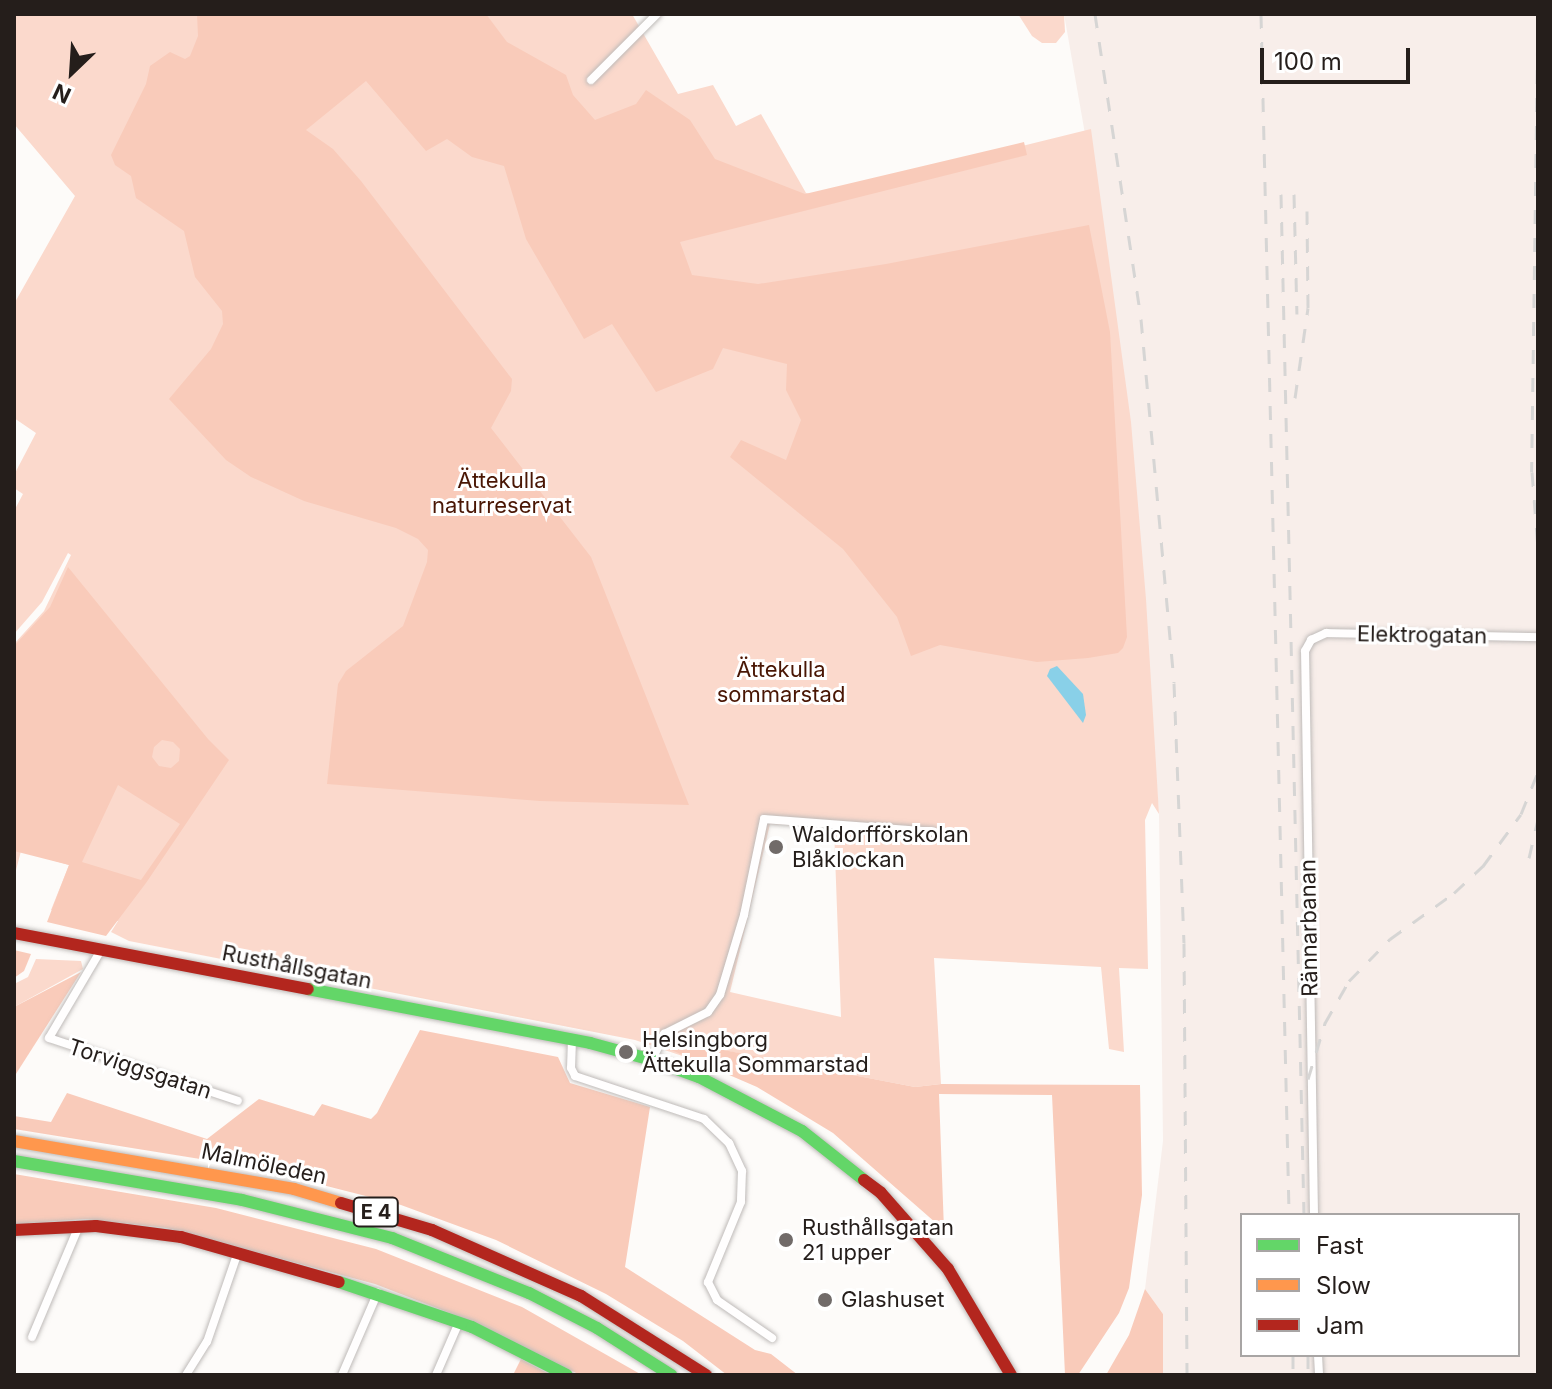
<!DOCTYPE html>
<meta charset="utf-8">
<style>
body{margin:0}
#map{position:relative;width:1552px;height:1389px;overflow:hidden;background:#fdfbf9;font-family:Inter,sans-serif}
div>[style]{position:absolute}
.built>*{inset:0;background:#f8eeea}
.green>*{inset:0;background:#fbd9cc}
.forest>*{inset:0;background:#f9cbba}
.water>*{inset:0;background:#89d0e8}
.roads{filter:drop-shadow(0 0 2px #bfbbb9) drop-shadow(0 0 2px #bfbbb9)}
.street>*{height:8px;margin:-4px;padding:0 4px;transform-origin:4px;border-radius:4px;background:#fffefe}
.fast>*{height:12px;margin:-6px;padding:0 6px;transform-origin:6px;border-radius:6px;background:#63d668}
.slow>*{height:12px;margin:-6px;padding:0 6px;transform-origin:6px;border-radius:6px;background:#ff974d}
.jam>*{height:12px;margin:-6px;padding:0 6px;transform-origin:6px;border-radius:6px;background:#b3261e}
.rail>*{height:3px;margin-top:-1.5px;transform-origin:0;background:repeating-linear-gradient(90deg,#d6d5d4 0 14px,transparent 0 28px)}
.dots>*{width:22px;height:22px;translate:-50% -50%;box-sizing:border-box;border:4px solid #fff;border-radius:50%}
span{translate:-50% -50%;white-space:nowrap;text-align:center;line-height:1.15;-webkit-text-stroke:6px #fff;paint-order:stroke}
.shield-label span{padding:2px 6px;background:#fff;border:2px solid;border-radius:6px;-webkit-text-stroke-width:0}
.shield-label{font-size:20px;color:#251e1b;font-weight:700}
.park-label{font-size:22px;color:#491604}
.street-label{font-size:22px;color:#251e1b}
.poi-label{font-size:22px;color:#251e1b}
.left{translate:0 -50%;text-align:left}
.frame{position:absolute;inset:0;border:16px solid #251e1b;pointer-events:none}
.legend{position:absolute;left:1240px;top:1213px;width:280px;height:144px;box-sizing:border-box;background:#fff;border:2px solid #a8a5a4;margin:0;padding:10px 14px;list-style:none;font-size:24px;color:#251e1b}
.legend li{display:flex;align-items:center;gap:16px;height:40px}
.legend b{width:40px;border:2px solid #a8a5a4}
.north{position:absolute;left:32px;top:32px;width:80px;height:80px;-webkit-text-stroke:6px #fff;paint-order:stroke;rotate:205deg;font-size:22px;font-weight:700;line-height:32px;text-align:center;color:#251e1b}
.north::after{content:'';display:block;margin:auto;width:28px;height:36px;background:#251e1b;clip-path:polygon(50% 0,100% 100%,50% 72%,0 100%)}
.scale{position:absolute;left:1260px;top:48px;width:150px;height:36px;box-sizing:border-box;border:4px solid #251e1b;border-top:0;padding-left:10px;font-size:24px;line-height:28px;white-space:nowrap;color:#251e1b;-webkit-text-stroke:6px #fff;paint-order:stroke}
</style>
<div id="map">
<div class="built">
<div style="clip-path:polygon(evenodd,1064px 14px,1538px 14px,1538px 1375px,1163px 1375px,1163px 1314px,1145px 1289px,1163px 1141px,1159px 814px,1135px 509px,1092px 174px,1064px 14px,1242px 1215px,1518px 1215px,1518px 1355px,1242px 1355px,1242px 1215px)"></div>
</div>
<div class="green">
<div style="clip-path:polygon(evenodd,14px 14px,632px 14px,678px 94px,713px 85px,736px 126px,761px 114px,806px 193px,818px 196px,1091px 129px,1131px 422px,1146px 599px,1159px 814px,1152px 803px,1145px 820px,1148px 969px,1119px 968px,1124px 1052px,1109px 1049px,1101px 967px,934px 958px,941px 1084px,915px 1087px,717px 1049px,712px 1066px,635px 1040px,129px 941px,111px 932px,118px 921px,51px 910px,69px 865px,21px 851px,14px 878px,14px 644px,44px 611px,71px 555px,68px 553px,42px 602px,14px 634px,14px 511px,23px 494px,14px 488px,14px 475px,36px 433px,14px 418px,14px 304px,75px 196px,14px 124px,14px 14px,770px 824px,834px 828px,841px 1017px,730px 992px,770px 824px)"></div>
<div style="clip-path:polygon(1018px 14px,1064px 14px,1065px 32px,1056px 43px,1042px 43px,1032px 36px)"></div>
<div style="clip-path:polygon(36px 959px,81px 961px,83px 969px,14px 1007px,14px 984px,28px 977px)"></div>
</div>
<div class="forest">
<div style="clip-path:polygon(197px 14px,486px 14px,507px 42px,566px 75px,573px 95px,595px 120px,636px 104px,646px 90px,690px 120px,715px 159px,805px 194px,1024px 142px,1027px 155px,680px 242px,692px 275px,758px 284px,886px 264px,1089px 225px,1110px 332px,1127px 637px,1123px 648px,1118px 653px,1088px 658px,1037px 662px,940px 645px,911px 656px,897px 617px,843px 549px,730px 457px,741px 440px,786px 460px,801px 420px,786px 390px,787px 364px,723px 348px,713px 369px,656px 392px,612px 324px,584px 339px,526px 239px,504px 166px,472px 157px,447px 139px,426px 151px,366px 81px,306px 130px,333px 149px,361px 181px,512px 379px,511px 391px,491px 428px,591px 557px,689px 805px,540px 801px,327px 784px,338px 684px,346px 671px,403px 626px,427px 562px,428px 550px,418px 539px,396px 528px,304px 501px,251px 477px,226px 460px,169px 399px,211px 349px,223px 324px,222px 311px,195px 277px,184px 231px,136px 198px,131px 176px,115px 165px,111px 155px,146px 84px,150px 66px,170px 52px,185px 59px,190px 56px,198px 36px)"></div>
<div style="clip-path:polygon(evenodd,68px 567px,208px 739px,229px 760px,146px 883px,106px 936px,47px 922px,69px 865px,14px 851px,14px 646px,50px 607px,68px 567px,162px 740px,173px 742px,180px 749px,179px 761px,171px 768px,159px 766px,152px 757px,154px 747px,162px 740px,68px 567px,118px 785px,180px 824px,141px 880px,82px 862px,118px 785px)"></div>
<div style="clip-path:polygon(14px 950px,31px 954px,24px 971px,14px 978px)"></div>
<div style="clip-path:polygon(81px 972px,14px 1077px,14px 1007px)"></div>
<div style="clip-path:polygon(420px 1030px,558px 1057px,570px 1083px,650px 1107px,625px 1267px,755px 1350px,771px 1354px,798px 1375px,727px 1375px,683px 1341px,606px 1294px,496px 1240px,401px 1205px,256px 1168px,14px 1129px,14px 1116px,51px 1122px,67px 1093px,207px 1139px,259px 1099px,314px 1116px,322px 1104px,371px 1119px,377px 1113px)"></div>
<div style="clip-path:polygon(682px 1042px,915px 1087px,941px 1084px,1140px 1085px,1142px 1195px,1129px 1288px,1119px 1313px,1078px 1375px,1065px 1375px,1052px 1095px,939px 1094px,944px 1230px,833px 1133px,757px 1087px,669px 1049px,669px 1043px)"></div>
<div style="clip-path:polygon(14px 1174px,216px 1208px,376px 1249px,522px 1307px,642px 1375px,580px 1375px,481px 1325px,375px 1284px,167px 1228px,86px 1219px,14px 1224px)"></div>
<div style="clip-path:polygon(1145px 1289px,1163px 1314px,1163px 1375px,1106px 1375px,1129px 1335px)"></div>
<div style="clip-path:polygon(521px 1359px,534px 1366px,551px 1375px,513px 1375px)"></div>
</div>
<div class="water">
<div style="clip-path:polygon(1057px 666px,1083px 694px,1086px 715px,1083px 723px,1047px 676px,1050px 669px)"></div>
</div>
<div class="roads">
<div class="street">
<div style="left:591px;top:80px;width:93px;rotate:-45deg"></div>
<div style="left:101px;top:950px;width:102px;rotate:120.6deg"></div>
<div style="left:49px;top:1038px;width:199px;rotate:18.4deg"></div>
<div style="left:572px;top:1040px;width:28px;rotate:92deg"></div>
<div style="left:571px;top:1068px;width:9px;rotate:63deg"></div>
<div style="left:575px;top:1076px;width:136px;rotate:18.4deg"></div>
<div style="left:704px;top:1119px;width:35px;rotate:44deg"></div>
<div style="left:729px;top:1143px;width:31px;rotate:65deg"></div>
<div style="left:742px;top:1171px;width:31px;rotate:92deg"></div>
<div style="left:741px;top:1202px;width:87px;rotate:112.4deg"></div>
<div style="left:708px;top:1282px;width:20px;rotate:63deg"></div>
<div style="left:717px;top:1300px;width:67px;rotate:34.6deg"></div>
<div style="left:652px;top:1060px;width:29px;rotate:-65deg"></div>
<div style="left:664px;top:1034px;width:49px;rotate:-26.6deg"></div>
<div style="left:708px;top:1012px;width:21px;rotate:-55deg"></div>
<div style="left:720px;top:995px;width:84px;rotate:-73.3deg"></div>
<div style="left:744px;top:915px;width:98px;rotate:-78.2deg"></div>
<div style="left:764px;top:819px;width:171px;rotate:4.3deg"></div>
<div style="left:1314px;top:1215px;width:564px;rotate:-90.91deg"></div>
<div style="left:1305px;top:651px;width:13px;rotate:-61deg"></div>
<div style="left:1311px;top:640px;width:17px;rotate:-25deg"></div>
<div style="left:1326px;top:633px;width:212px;rotate:1.1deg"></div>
<div style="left:32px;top:1337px;width:121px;rotate:-67.1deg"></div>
<div style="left:1318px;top:1355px;width:20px;rotate:87deg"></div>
<div style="left:186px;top:1375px;width:39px;rotate:-58deg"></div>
<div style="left:207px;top:1342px;width:95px;rotate:-71deg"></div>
<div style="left:342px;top:1375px;width:90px;rotate:-66.6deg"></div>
<div style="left:436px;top:1375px;width:58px;rotate:-66.5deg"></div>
</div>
<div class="fast">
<div style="left:308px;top:989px;width:287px;rotate:10.8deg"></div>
<div style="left:590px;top:1043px;width:64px;rotate:15.3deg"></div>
<div style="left:652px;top:1060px;width:50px;rotate:19.9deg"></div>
<div style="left:699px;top:1077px;width:116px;rotate:27.7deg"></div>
<div style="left:802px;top:1131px;width:79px;rotate:38.3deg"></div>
<div style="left:14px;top:1161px;width:231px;rotate:9.7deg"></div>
<div style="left:242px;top:1200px;width:155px;rotate:14.2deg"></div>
<div style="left:392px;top:1238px;width:148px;rotate:21.9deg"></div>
<div style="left:529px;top:1293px;width:76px;rotate:27.2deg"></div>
<div style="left:597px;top:1328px;width:88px;rotate:32.4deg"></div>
<div style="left:339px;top:1282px;width:140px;rotate:18.7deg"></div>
<div style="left:472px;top:1327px;width:106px;rotate:26.8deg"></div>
</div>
<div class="slow">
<div style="left:14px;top:1141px;width:284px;rotate:9.7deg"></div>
<div style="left:294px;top:1189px;width:49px;rotate:16.6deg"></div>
</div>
<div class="jam">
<div style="left:14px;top:933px;width:299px;rotate:10.8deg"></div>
<div style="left:864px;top:1180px;width:21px;rotate:37deg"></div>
<div style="left:881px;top:1193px;width:101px;rotate:48.6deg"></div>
<div style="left:948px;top:1269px;width:123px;rotate:59.3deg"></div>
<div style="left:341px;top:1203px;width:95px;rotate:16.5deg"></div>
<div style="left:432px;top:1230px;width:163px;rotate:23.9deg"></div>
<div style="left:581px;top:1296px;width:148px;rotate:32.3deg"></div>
<div style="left:14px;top:1230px;width:82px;rotate:-2.8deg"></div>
<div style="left:96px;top:1226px;width:86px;rotate:7.4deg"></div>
<div style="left:181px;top:1237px;width:164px;rotate:15.9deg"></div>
</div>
</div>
<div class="rail">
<div style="left:1095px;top:14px;width:308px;rotate:81.4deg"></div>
<div style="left:1141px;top:319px;width:365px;rotate:84.8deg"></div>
<div style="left:1174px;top:683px;width:260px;rotate:87.8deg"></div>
<div style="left:1184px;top:943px;width:432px;rotate:89.6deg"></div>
<div style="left:1261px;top:14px;width:1201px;rotate:88.66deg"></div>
<div style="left:1538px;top:14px;width:458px;rotate:90.8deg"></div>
<div style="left:1532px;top:472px;width:77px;rotate:85.5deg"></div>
<div style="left:1281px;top:194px;width:1021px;rotate:88.71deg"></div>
<div style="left:1294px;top:194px;width:120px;rotate:88.6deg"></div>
<div style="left:1295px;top:398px;width:91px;rotate:-81.8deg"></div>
<div style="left:1308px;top:308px;width:97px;rotate:-90.6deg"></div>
<div style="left:1529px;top:858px;width:40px;rotate:-77deg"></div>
<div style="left:1308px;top:1079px;width:59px;rotate:-73.1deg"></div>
<div style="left:1325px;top:1023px;width:48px;rotate:-60.3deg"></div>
<div style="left:1349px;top:981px;width:59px;rotate:-45.7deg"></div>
<div style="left:1390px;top:939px;width:79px;rotate:-35.7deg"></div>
<div style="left:1454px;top:893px;width:40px;rotate:-43deg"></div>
<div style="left:1483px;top:866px;width:64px;rotate:-53.8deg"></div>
<div style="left:1521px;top:814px;width:45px;rotate:-68deg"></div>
<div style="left:1293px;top:1355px;width:20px;rotate:90deg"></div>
<div style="left:1308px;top:1355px;width:20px;rotate:90deg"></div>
</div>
<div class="dots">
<div style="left:776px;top:847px;background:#716b69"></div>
<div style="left:626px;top:1052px;background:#716b69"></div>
<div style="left:786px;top:1240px;background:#716b69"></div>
<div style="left:825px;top:1300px;background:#716b69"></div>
</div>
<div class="shield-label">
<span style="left:376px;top:1212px">E 4</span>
</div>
<div class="park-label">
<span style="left:502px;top:493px">Ättekulla<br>naturreservat</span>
<span style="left:781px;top:682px">Ättekulla<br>sommarstad</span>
</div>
<div class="street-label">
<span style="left:1422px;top:635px;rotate:1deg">Elektrogatan</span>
<span style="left:1309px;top:928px;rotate:-91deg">Rännarbanan</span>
<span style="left:297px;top:967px;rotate:11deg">Rusthållsgatan</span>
<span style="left:140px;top:1069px;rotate:18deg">Torviggsgatan</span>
<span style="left:264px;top:1164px;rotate:12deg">Malmöleden</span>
</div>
<div class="poi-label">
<span class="left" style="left:792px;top:847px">Waldorfförskolan<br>Blåklockan</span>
<span class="left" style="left:642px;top:1052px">Helsingborg<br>Ättekulla Sommarstad</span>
<span class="left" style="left:802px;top:1240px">Rusthållsgatan<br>21 upper</span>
<span class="left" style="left:841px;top:1300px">Glashuset</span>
</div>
<div class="frame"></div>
<ul class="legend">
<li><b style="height:10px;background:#63d668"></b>Fast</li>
<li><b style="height:10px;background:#ff974d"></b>Slow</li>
<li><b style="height:10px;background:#b3261e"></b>Jam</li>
</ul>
<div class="north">N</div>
<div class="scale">100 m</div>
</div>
